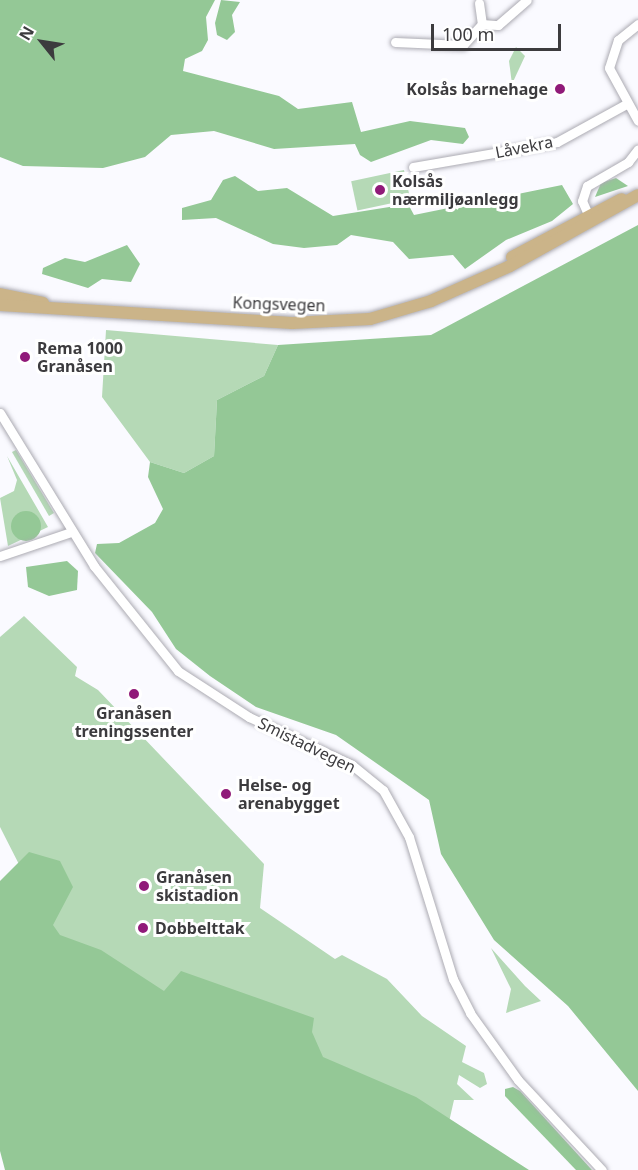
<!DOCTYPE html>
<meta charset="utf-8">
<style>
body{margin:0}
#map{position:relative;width:638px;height:1170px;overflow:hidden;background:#fafaff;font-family:"Noto Sans",sans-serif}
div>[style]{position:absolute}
.green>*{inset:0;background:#b5d9b6;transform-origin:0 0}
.forest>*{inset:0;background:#94c896}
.round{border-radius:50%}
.roads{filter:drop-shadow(0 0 2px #acabb3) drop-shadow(0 0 2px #acabb3)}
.minor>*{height:9px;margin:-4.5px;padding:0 4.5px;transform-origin:4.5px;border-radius:4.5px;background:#fff}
.major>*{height:12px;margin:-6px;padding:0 6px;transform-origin:6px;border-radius:6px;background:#cbb489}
.dots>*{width:16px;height:16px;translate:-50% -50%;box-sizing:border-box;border:3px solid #fff;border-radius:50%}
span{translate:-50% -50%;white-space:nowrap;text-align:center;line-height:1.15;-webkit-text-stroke:6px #fff;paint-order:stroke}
.poi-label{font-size:16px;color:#3c3b3e;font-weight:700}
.right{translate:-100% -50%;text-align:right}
.left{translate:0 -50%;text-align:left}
.street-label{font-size:16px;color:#3c3b3e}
.north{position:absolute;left:12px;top:12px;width:60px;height:60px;-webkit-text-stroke:4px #fff;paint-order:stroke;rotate:300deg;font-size:16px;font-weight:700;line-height:24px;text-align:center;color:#3c3b3e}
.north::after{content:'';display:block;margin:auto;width:21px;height:27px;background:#3c3b3e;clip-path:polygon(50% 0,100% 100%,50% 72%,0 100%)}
.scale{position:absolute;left:431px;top:24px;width:130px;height:27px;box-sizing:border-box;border:3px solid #3c3b3e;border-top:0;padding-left:8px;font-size:18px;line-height:21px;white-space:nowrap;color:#3c3b3e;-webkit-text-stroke:4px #fff;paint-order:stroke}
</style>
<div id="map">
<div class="green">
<div style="clip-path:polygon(516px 47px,525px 56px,512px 84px,509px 61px)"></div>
<div style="left:404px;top:170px;width:30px;height:54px;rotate:78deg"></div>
<div style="clip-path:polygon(106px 330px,278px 345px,264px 376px,217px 400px,214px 456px,184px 473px,150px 462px,102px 397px)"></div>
<div style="clip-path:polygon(16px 450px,54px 513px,49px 516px,12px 452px)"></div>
<div style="clip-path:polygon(7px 456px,48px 527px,8px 546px,0 498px,14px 491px,17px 480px)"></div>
<div style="clip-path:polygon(24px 616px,77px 667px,75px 676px,98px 690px,264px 864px,260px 908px,335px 959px,342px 955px,387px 979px,422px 1016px,466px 1046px,462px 1062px,484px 1073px,487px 1084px,480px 1088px,459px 1075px,457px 1084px,474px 1100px,454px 1100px,446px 1135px,57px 939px,0 827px,0 637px)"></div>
<div style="clip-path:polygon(491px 948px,525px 986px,541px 1001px,506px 1013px,511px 989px)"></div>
</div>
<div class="forest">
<div style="clip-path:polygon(0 0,215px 0,206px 17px,208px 40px,202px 51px,185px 59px,183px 71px,279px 96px,298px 109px,352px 102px,361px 132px,410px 121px,465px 128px,469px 137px,463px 144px,431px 140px,371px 162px,360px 155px,355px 144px,274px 149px,214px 131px,171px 135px,145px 157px,103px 168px,23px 166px,0 157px)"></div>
<div style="clip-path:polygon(221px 0,240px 2px,232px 15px,235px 32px,227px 40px,217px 35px,215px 23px)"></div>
<div style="clip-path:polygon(235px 176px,258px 191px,287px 188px,333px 216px,408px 204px,414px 215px,562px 185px,573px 204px,552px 221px,506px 240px,465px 269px,453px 255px,409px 259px,393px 242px,351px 235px,337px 245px,304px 248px,273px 244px,216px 218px,182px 220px,182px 208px,211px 200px,223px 180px)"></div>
<div style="clip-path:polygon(616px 178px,628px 186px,595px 197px,601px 183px)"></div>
<div style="clip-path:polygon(638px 225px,638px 1091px,568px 1006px,494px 940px,441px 854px,429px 800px,336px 735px,256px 707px,210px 676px,176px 649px,152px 612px,95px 553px,97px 544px,119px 543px,155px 523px,163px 509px,148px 477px,150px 462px,184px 473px,214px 456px,217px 400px,264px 376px,278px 345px,431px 335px)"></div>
<div style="clip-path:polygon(127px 245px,140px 264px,131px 282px,102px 279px,88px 288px,42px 274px,43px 268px,65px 258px,85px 262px)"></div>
<div class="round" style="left:11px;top:511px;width:30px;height:30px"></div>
<div style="clip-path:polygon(67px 561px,78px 571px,77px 590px,49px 596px,28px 587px,26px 567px)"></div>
<div style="clip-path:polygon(29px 852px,60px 861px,73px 887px,53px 925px,60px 935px,101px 950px,164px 991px,181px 971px,314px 1018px,312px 1032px,323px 1057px,416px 1097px,529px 1170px,5px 1170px,0 1151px,0 881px)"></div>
<div style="clip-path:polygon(513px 1087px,520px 1091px,592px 1170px,576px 1170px,505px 1096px,505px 1089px)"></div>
</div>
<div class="roads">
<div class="minor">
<div style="left:479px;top:3px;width:21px;rotate:82deg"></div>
<div style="left:638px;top:24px;width:26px;rotate:141deg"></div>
<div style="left:618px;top:40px;width:29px;rotate:108deg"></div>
<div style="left:609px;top:68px;width:60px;rotate:61.3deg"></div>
<div style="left:395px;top:42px;width:68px;rotate:2.5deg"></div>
<div style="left:463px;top:45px;width:28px;rotate:-48deg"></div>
<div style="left:482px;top:24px;width:16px;rotate:4deg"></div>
<div style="left:498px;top:25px;width:38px;rotate:-41deg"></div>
<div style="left:413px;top:167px;width:146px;rotate:-9.8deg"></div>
<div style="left:557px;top:142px;width:79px;rotate:-28.8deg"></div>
<div style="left:591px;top:221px;width:22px;rotate:-114deg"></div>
<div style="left:582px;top:201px;width:16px;rotate:-72deg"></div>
<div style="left:587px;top:186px;width:48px;rotate:-30.3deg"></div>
<div style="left:628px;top:162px;width:16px;rotate:-52deg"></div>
<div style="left:0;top:413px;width:180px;rotate:58.4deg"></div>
<div style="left:94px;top:566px;width:134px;rotate:51.3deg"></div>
<div style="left:178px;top:671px;width:85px;rotate:32.9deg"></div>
<div style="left:249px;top:717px;width:114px;rotate:25deg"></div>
<div style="left:352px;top:765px;width:40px;rotate:39deg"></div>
<div style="left:383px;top:790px;width:54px;rotate:61deg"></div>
<div style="left:409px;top:837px;width:149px;rotate:72.8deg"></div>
<div style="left:453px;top:979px;width:38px;rotate:63deg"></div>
<div style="left:470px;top:1013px;width:82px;rotate:54.4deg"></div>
<div style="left:518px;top:1080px;width:123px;rotate:47deg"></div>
<div style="left:0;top:556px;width:75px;rotate:-18.7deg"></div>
</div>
<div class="major">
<div style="left:512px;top:257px;width:124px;rotate:-27.8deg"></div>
<div style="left:0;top:294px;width:44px;rotate:11.8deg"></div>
<div style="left:0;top:305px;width:293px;rotate:3.5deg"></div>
<div style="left:292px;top:323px;width:78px;rotate:-2.9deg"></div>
<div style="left:370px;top:319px;width:64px;rotate:-16.4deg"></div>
<div style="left:431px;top:301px;width:86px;rotate:-23.9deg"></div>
<div style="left:510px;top:266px;width:146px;rotate:-29deg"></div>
</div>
</div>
<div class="dots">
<div style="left:560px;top:89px;background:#901a79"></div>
<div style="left:380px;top:190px;background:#901a79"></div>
<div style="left:25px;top:357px;background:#901a79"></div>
<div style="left:134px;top:694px;background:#901a79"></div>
<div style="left:226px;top:794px;background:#901a79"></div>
<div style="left:144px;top:886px;background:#901a79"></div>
<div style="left:143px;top:928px;background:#901a79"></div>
</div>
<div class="poi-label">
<span class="right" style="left:548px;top:89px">Kolsås barnehage</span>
<span class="left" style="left:392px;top:190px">Kolsås<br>nærmiljøanlegg</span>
<span class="left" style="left:37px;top:357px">Rema 1000<br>Granåsen</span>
<span style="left:134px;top:722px">Granåsen<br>treningssenter</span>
<span class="left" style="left:238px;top:794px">Helse- og<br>arenabygget</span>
<span class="left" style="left:156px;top:886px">Granåsen<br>skistadion</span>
<span class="left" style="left:155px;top:928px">Dobbelttak</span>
</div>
<div class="street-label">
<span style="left:524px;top:147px;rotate:-11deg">Låvekra</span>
<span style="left:279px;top:304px;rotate:2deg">Kongsvegen</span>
<span style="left:307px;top:745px;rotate:26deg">Smistadvegen</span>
</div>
<div class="north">N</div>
<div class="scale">100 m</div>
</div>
